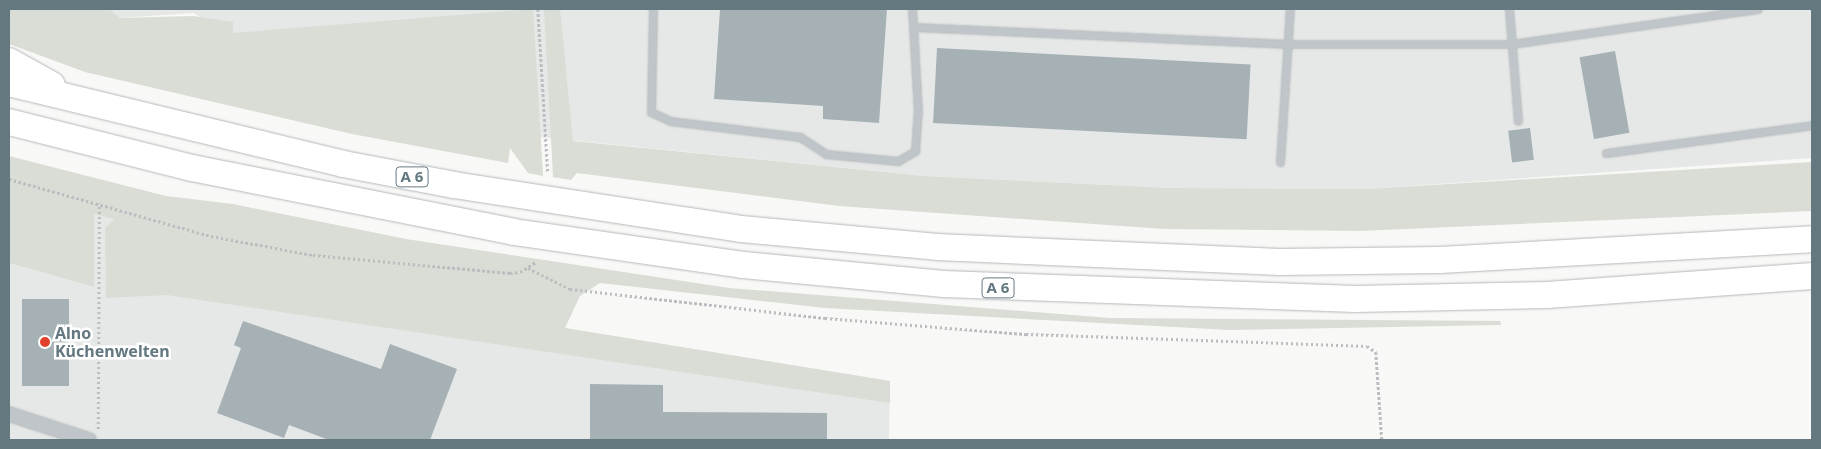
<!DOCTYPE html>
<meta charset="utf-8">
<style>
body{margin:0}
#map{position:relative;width:1821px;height:449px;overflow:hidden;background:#f8f8f6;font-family:"Noto Sans",sans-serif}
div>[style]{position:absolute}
.built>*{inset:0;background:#e6e8e7}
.green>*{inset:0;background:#d9ddd5}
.building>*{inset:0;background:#a6b1b5;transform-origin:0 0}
.path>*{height:2.5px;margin-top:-1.25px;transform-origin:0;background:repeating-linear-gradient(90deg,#babec0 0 2.5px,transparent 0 5px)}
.roads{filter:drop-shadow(0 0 1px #b3b8bb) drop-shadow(0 0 1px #b3b8bb)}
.service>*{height:7px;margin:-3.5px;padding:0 3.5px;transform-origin:3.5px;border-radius:3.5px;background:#bfc5c8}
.minor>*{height:14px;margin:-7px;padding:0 7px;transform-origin:7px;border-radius:7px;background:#bfc5c8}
.motorway>*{height:26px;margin:-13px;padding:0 13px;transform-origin:13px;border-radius:13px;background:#fff}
.dots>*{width:14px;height:14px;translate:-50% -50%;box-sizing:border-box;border:2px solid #fff;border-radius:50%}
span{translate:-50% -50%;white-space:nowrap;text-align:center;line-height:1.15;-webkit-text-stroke:5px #fff;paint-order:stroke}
.shield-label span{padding:1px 4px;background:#fff;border:1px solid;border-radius:4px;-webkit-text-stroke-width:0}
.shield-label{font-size:15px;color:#647880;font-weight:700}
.poi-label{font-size:16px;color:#647880;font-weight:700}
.left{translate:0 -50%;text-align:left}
.frame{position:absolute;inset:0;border:10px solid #647880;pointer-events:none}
</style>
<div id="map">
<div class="built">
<div style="clip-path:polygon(109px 9px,1812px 9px,1812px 158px,1366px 189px,1170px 188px,925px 176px,518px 135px,310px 93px,194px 13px,119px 18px)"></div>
<div style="clip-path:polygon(94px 213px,565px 328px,890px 381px,889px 440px,9px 440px,9px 263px,94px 287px)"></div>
</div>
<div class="green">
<div style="clip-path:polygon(9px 9px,109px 9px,120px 18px,193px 16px,233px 22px,233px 33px,533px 9px,543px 176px,528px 173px,510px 148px,508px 163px,352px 134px,85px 72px,9px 44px)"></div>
<div style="clip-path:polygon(544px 9px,560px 9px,573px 141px,925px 176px,1170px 188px,1366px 189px,1812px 162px,1812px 211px,1359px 231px,1164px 229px,839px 206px,577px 173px,571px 180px,553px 177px)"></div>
<div style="clip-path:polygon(9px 156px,166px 196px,233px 204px,406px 239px,729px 288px,1110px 318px,1500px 321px,1501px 325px,1230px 330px,825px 308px,600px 283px,580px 296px,565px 328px,890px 381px,890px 403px,167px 295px,106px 298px,105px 228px,114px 219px,94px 214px,94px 287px,9px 263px)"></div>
</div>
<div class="building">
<div style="clip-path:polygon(720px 9px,887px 9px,879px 123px,823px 119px,823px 106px,714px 99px)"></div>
<div style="left:937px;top:48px;width:314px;height:75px;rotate:3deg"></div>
<div style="left:1615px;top:51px;width:83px;height:36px;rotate:80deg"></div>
<div style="left:1530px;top:128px;width:32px;height:22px;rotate:83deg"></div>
<div style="left:22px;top:299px;width:47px;height:87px"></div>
<div style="clip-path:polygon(243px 321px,381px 369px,390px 344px,457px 369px,430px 440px,329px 440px,289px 425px,284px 438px,217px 413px,241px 348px,234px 345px)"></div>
<div style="clip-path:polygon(590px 384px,663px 385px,663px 412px,827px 413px,827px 440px,590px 440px)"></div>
</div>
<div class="path">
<div style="left:538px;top:9px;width:164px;rotate:86.5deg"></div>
<div style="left:9px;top:179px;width:210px;rotate:15.8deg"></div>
<div style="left:211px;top:236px;width:104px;rotate:10.6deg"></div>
<div style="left:313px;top:255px;width:198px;rotate:5.2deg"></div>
<div style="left:510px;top:273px;width:10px;rotate:-6deg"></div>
<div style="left:520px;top:272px;width:19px;rotate:-32deg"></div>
<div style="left:528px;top:268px;width:47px;rotate:26.6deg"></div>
<div style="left:570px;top:289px;width:257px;rotate:6.5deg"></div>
<div style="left:825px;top:318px;width:202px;rotate:4.6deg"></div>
<div style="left:1026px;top:334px;width:341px;rotate:2deg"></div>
<div style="left:1367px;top:346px;width:11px;rotate:34deg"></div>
<div style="left:1376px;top:352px;width:88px;rotate:86.1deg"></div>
<div style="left:98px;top:429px;width:226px;rotate:-89.7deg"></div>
</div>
<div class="roads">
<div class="service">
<div style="left:653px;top:9px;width:103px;rotate:91.1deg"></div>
<div style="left:651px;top:112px;width:21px;rotate:25deg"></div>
<div style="left:670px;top:121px;width:131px;rotate:7deg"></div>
<div style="left:800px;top:137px;width:31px;rotate:33deg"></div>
<div style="left:826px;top:154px;width:72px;rotate:5.6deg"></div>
<div style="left:898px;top:161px;width:20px;rotate:-30deg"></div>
<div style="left:915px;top:151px;width:39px;rotate:-86deg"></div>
<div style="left:918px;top:112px;width:103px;rotate:-93.3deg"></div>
<div style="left:1509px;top:9px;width:112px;rotate:85.4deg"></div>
<div style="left:914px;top:27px;width:375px;rotate:2.6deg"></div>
<div style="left:1289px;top:44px;width:222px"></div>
<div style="left:1511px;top:44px;width:249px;rotate:-8.1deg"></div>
<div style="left:1606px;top:153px;width:208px;rotate:-7.7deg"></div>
<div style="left:1280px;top:162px;width:153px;rotate:-86.3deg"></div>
</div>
<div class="minor">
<div style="left:9px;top:414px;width:84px;rotate:18deg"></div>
</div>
<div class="motorway">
<div style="left:9px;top:61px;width:49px;rotate:29.2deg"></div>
<div style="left:9px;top:83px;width:344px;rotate:13.6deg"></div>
<div style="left:343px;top:164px;width:113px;rotate:10.7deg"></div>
<div style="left:454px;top:185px;width:290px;rotate:8.7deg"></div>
<div style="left:741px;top:229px;width:197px;rotate:5.2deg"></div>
<div style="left:937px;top:247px;width:343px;rotate:2.5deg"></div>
<div style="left:1280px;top:262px;width:160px;rotate:-0.7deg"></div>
<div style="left:1440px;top:260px;width:373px;rotate:-3.2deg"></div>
<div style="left:9px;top:122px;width:189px;rotate:14.1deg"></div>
<div style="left:192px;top:168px;width:328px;rotate:11.2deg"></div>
<div style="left:514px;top:232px;width:231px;rotate:8.2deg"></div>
<div style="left:743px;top:265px;width:202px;rotate:5.4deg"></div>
<div style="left:944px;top:284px;width:411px;rotate:2.1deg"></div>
<div style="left:1355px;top:299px;width:192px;rotate:-1.2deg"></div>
<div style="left:1547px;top:295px;width:266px;rotate:-4.1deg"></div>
</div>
</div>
<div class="dots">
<div style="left:45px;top:342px;background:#e1402d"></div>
</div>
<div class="shield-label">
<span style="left:412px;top:177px">A 6</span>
<span style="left:998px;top:288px">A 6</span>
</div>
<div class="poi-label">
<span class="left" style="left:55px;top:342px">Alno<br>Küchenwelten</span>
</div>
<div class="frame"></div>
</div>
